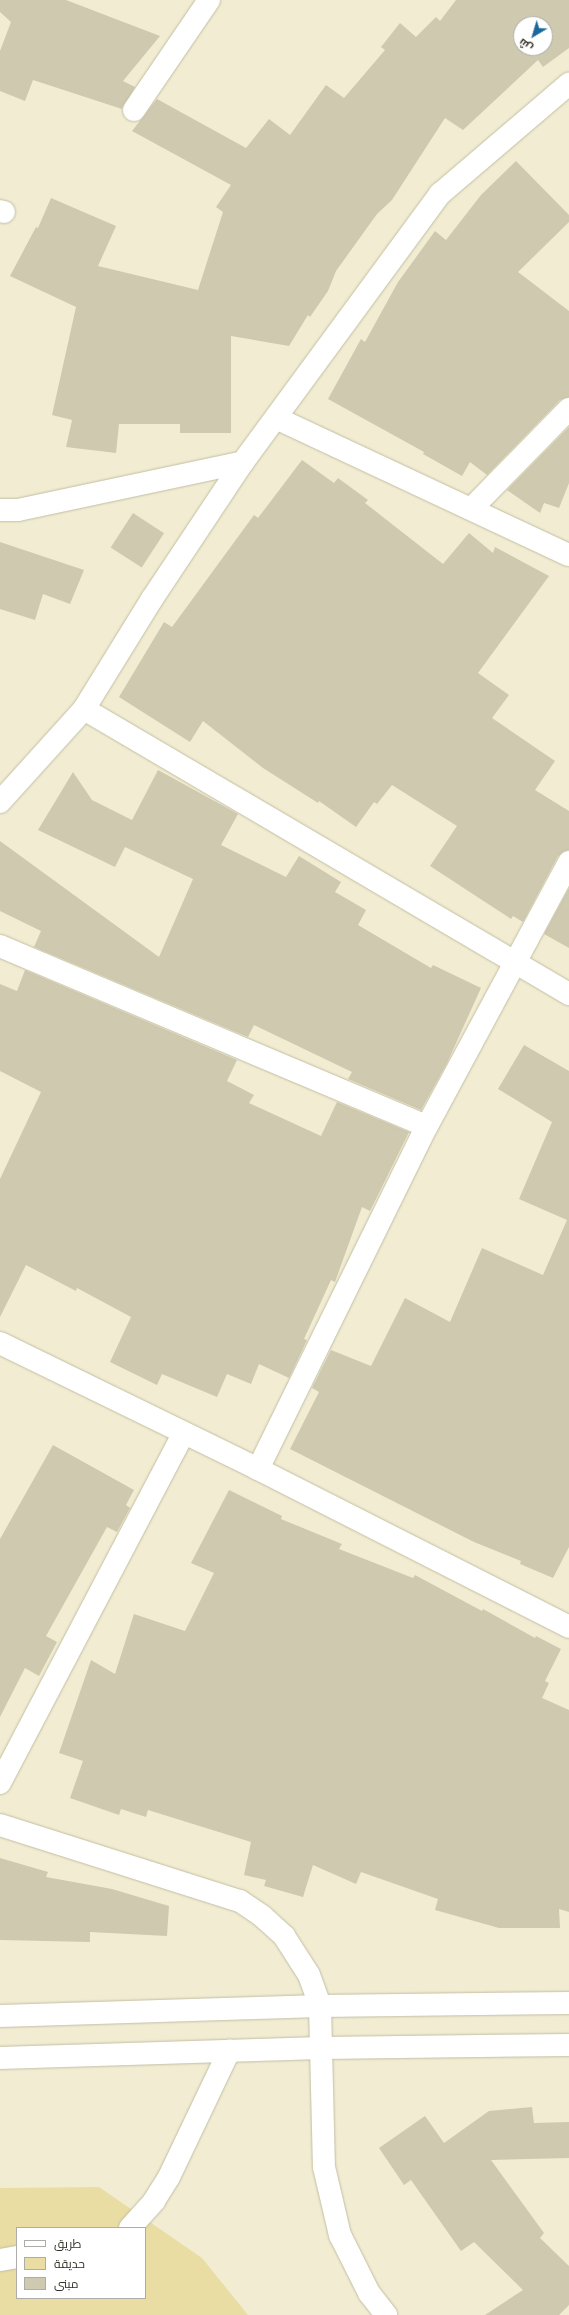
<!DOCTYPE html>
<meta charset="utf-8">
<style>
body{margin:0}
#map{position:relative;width:569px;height:2315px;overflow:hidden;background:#f2edd2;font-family:"Source Sans 3",Cairo,sans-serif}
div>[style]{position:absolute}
.green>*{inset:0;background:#e9dda4}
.building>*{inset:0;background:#cec9af;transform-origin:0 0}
.roads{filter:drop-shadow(0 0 1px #c2bea4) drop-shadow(0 0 1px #c2bea4)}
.street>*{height:22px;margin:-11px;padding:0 11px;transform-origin:11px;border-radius:11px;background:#fff}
.secondary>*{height:22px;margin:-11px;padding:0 11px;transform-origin:11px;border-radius:11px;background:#fff}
span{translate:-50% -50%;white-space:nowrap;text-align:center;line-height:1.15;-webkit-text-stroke:3px #fff;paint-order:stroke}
.legend{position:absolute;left:16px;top:2227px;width:130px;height:72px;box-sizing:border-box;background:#fff;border:1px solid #adaca8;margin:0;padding:5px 7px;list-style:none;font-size:12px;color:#323026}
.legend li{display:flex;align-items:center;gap:8px;height:20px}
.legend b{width:20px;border:1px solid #adaca8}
.north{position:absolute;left:513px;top:16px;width:40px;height:40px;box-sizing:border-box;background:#fff;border:1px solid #adaca8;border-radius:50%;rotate:218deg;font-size:11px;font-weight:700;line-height:16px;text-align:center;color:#323026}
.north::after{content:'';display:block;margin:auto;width:14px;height:18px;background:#1d689b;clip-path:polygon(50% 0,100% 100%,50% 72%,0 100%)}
</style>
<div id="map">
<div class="green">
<div style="clip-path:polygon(evenodd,99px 2187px,202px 2258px,248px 2315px,0 2315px,0 2188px,99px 2187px,17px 2228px,145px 2228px,145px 2298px,17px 2298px,17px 2228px)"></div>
</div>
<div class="building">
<div style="clip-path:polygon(0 0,66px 0,160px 36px,123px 81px,135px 87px,122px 109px,33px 80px,25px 101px,0 91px,0 51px,11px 22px,0 12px)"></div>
<div style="clip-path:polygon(evenodd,456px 0,569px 0,569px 48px,543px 67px,538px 60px,463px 130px,445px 118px,392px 200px,377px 214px,336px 271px,328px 291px,310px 317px,308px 315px,289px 346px,231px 336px,231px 433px,180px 433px,180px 424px,119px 424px,116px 453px,66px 447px,72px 420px,52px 415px,76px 307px,10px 276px,36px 227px,38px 228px,51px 198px,116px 226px,98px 266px,198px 290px,223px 212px,216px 207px,231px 185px,132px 131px,157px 99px,246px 148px,269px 119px,290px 135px,326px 85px,344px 98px,385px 50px,381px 47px,400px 23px,416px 37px,436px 17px,440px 21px,456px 0,521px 24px,545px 24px,545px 48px,521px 48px,521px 24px)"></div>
<div style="clip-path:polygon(516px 161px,569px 215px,569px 222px,518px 272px,569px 311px,569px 397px,560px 400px,487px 475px,470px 462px,462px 476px,423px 454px,424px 452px,328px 399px,361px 339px,365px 342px,398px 282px,435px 231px,446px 240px,481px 195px)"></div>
<div style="clip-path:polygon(569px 427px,569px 483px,559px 508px,544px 503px,540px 513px,507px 490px)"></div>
<div style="clip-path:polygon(302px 460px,334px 483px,338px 478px,368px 500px,365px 503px,443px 564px,469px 533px,493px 553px,495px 547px,549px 576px,478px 673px,509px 695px,492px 718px,555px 761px,535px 790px,569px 811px,569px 850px,558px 856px,523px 922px,513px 916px,511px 919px,430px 866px,457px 826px,392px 785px,377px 804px,374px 802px,356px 827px,319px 801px,318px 803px,263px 768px,203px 721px,190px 742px,119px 697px,164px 622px,172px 627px,254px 515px,258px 518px)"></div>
<div style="left:133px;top:513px;width:37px;height:41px;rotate:33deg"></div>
<div style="clip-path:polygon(0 542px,84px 570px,70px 604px,43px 594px,35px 620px,0 609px)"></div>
<div style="clip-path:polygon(158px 770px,238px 814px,221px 845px,286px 877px,299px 856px,341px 882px,335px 892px,366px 910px,358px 925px,431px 968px,433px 965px,481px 988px,447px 1063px,421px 1110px,348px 1079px,352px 1072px,254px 1025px,248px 1037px,34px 947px,41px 931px,0 911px,0 841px,159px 957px,193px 879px,125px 847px,115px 867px,38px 830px,73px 772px,92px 800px,132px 820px)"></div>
<div style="clip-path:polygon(569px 888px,569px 948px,544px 934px)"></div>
<div style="clip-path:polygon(25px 970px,237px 1060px,227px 1081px,254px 1095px,249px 1103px,321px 1136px,337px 1102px,409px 1132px,370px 1211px,362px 1207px,335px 1282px,331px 1280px,304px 1339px,307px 1340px,289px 1378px,259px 1364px,251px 1384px,227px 1374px,217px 1397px,162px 1374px,157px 1385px,110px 1362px,131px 1317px,77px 1288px,76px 1291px,26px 1265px,0 1317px,0 1179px,41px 1092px,0 1071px,0 984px,17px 991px)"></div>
<div style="clip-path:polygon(524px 1045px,569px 1071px,569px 1547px,553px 1578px,520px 1564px,521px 1561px,474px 1542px,290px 1449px,319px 1392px,312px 1388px,331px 1350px,371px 1366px,405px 1298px,450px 1322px,482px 1248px,543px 1275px,567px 1220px,519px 1199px,552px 1122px,498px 1089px)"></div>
<div style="clip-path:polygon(53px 1445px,134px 1490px,126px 1505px,130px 1508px,117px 1532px,107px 1527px,46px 1636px,57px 1642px,39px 1676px,25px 1668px,0 1717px,0 1539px)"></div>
<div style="clip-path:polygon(229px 1490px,282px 1516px,281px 1519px,342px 1544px,339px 1549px,413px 1578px,415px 1575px,482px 1611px,483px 1609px,535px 1638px,536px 1636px,561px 1649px,545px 1681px,549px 1683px,542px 1698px,569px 1710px,569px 1912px,559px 1909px,560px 1928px,499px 1928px,435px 1910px,438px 1899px,361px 1872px,356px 1884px,313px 1865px,303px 1897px,264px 1886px,266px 1880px,244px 1875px,251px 1842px,148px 1810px,146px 1817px,121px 1809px,119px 1815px,70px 1798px,83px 1761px,59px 1753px,91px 1660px,115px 1674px,134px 1614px,185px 1631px,214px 1573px,191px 1563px)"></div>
<div style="clip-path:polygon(0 1858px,48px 1872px,46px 1877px,112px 1889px,169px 1906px,167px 1936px,90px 1932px,90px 1942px,0 1940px)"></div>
<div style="clip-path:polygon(532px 2107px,534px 2123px,569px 2122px,569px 2158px,491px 2160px,544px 2233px,540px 2238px,569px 2266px,569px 2305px,559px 2315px,485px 2315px,523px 2290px,474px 2242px,461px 2251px,411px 2180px,404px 2185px,379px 2148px,425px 2116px,444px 2143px,489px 2111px)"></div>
</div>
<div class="roads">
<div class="street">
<div style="left:134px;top:110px;width:133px;rotate:-55.7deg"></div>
<div style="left:0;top:211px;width:4px;rotate:14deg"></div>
<div style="left:276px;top:418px;width:323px;rotate:25.1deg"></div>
<div style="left:471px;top:509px;width:140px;rotate:-45.6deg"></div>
<div style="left:0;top:510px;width:18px"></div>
<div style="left:18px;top:510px;width:230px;rotate:-12deg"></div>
<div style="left:84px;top:709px;width:563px;rotate:30.44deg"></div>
<div style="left:0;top:802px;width:125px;rotate:-47.9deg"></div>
<div style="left:84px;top:709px;width:129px;rotate:-58.3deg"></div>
<div style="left:152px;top:599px;width:164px;rotate:-56.4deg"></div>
<div style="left:243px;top:462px;width:333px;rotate:-53.7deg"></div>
<div style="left:440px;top:194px;width:170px;rotate:-40.5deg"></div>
<div style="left:0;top:946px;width:463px;rotate:22.9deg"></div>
<div style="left:0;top:1343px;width:287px;rotate:26deg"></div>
<div style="left:258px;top:1469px;width:349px;rotate:26.9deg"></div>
<div style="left:258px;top:1469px;width:382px;rotate:-63.8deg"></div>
<div style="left:427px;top:1126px;width:300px;rotate:-61.7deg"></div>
<div style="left:0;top:1783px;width:394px;rotate:-62.3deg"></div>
<div style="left:0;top:1825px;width:252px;rotate:17.6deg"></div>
<div style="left:240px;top:1901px;width:27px;rotate:34deg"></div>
<div style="left:262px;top:1916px;width:30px;rotate:42deg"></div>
<div style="left:284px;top:1936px;width:46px;rotate:57.3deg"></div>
<div style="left:309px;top:1975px;width:33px;rotate:70deg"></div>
<div style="left:130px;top:2228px;width:36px;rotate:-48deg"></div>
<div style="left:154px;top:2201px;width:28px;rotate:-58deg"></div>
<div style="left:169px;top:2177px;width:140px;rotate:-64.5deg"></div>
<div style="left:0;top:2260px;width:17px;rotate:-10deg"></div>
</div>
<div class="secondary">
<div style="left:320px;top:2006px;width:161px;rotate:88.6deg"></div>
<div style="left:324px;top:2167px;width:70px;rotate:76.8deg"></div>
<div style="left:340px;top:2235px;width:65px;rotate:63.4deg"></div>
<div style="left:369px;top:2293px;width:28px;rotate:52deg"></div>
<div style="left:0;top:2016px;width:320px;rotate:-1.8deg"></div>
<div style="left:320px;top:2006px;width:249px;rotate:-0.7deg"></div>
<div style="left:0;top:2058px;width:321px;rotate:-1.8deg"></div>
<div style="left:321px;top:2048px;width:248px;rotate:-0.7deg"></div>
</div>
</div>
<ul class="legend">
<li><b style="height:5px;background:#fff"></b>طريق</li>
<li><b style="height:11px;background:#e9dda4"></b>حديقة</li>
<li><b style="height:11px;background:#cec9af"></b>مبنى</li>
</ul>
<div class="north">ش</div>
</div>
